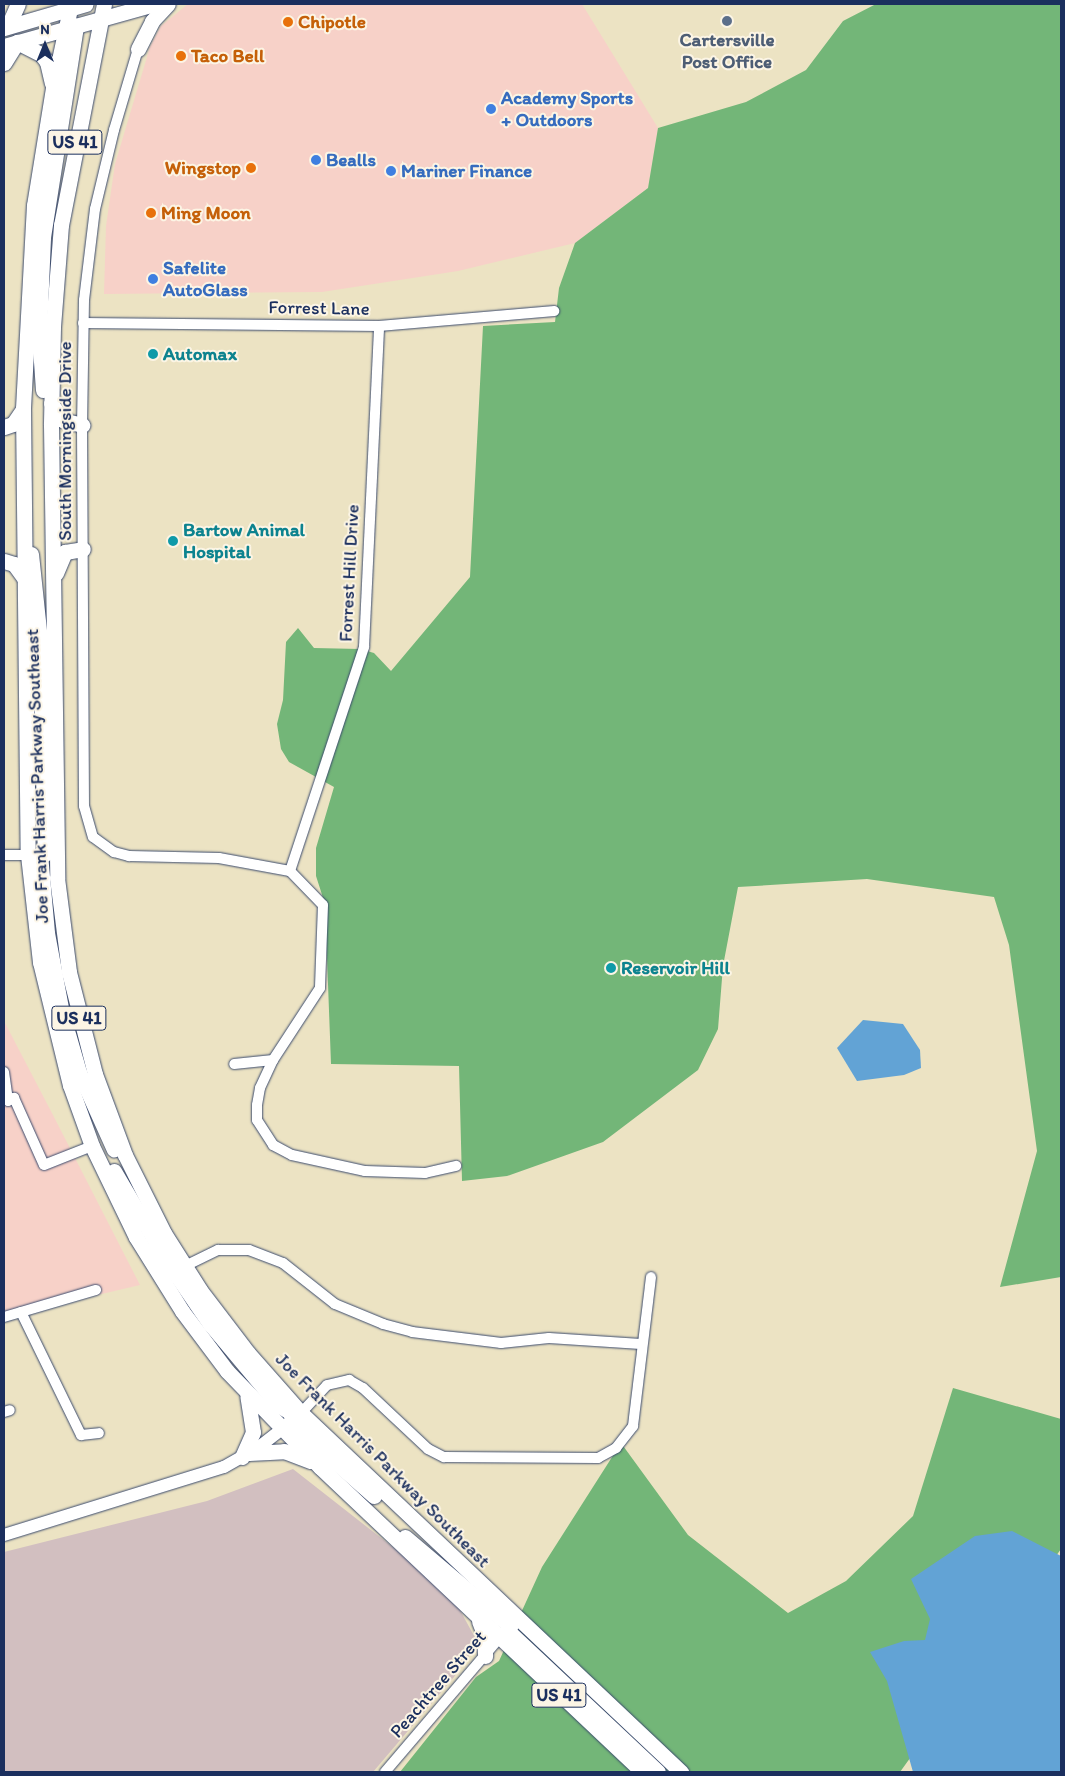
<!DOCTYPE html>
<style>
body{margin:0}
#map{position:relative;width:1065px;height:1776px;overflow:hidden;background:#ece3c3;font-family:Itim,sans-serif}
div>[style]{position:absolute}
.built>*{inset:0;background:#f7d1c8}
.industrial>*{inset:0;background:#d2bfc0}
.forest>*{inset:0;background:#73b678}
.water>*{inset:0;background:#62a3d5}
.roads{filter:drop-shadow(0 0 1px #3a4a6d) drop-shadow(0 0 1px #3a4a6d)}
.minor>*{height:10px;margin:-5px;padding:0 5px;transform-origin:5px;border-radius:5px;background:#fff}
.tertiary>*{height:12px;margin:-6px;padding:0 6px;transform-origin:6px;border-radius:6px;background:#fff}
.primary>*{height:15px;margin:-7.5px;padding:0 7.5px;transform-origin:7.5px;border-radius:7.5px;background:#fff}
.dots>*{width:14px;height:14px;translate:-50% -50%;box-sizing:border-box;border:2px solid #fcf5e5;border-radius:50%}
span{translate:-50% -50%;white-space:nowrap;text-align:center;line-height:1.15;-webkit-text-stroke:4px #fcf5e5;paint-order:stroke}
.shield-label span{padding:1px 4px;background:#fcf5e5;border:1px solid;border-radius:4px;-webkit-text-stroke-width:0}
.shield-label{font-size:18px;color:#1b2f5e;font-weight:700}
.food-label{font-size:19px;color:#c56008;font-weight:700}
.left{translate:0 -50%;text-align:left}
.right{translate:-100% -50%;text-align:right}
.service-label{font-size:19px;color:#4e5e75;font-weight:700}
.shop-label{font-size:19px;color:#366cbe;font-weight:700}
.street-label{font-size:19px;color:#1b2f5e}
.culture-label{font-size:19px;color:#0d838f;font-weight:700}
.frame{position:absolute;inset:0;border:5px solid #1b2f5e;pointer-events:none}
.north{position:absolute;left:20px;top:20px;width:50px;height:50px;-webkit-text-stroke:4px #fcf5e5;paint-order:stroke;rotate:0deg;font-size:14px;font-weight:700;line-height:20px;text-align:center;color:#1b2f5e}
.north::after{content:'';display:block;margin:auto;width:18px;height:22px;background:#1b2f5e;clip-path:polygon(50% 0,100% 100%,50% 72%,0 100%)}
</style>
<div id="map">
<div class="built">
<div style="clip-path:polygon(188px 4px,582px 4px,658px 128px,648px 188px,575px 243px,458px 271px,322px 292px,104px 294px,106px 226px,115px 164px,150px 47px,161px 26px)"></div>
<div style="clip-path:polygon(4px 1021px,54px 1117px,140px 1285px,4px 1317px)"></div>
</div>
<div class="industrial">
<div style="clip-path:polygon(293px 1469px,450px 1592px,478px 1643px,454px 1677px,373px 1772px,4px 1772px,4px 1552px,207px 1501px)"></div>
</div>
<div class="forest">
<div style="clip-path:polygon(876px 4px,1061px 4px,1061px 1277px,1000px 1287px,1037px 1151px,1009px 945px,994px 897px,867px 879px,738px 887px,723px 966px,718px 1029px,698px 1070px,603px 1142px,507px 1176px,462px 1181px,459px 1066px,331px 1064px,325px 904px,316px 876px,316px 848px,334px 787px,289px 762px,281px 749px,277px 724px,283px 700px,286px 642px,298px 628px,314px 648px,360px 649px,374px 653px,391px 671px,470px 577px,483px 326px,555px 322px,559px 288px,575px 243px,648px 188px,658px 128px,746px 102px,806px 70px,843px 21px)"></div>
<div style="clip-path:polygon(953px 1388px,1061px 1419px,1061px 1549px,900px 1772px,400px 1772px,476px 1677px,499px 1661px,542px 1567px,621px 1443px,688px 1535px,788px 1613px,846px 1581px,913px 1516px)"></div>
</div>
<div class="water">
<div style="clip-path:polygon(863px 1020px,903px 1024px,920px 1050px,921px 1068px,904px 1075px,857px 1081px,837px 1048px)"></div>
<div style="clip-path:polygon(1012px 1531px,1061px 1556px,1061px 1772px,913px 1772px,887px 1681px,870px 1652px,904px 1641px,925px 1640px,930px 1619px,911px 1579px,975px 1536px)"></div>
</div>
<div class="roads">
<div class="minor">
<div style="left:138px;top:49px;width:84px;rotate:106.5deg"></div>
<div style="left:114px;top:130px;width:81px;rotate:103.5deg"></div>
<div style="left:95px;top:209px;width:92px;rotate:96.9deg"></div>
<div style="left:84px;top:300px;width:125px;rotate:90.9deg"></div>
<div style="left:82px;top:425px;width:381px;rotate:89.7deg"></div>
<div style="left:84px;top:806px;width:32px;rotate:74deg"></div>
<div style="left:93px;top:837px;width:26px;rotate:36deg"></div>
<div style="left:114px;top:852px;width:16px;rotate:15deg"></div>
<div style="left:129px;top:856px;width:90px;rotate:1.3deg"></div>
<div style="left:219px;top:858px;width:72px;rotate:10.4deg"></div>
<div style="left:290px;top:871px;width:47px;rotate:45.9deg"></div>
<div style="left:323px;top:905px;width:83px;rotate:92.1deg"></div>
<div style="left:320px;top:988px;width:86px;rotate:123.1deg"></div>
<div style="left:273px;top:1060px;width:39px;rotate:174deg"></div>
<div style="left:83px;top:323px;width:296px;rotate:0.6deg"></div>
<div style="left:379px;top:326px;width:176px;rotate:-4.9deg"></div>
<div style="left:4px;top:855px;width:28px"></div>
<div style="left:290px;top:871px;width:236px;rotate:-71.7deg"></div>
<div style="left:364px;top:647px;width:321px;rotate:-87.3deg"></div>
<div style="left:273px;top:1060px;width:31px;rotate:115deg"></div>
<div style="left:260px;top:1088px;width:17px;rotate:100deg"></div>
<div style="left:257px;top:1105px;width:15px;rotate:90deg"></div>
<div style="left:257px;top:1120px;width:30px;rotate:57deg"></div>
<div style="left:273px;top:1145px;width:21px;rotate:28deg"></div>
<div style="left:292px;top:1155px;width:75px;rotate:12.4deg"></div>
<div style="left:365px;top:1171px;width:60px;rotate:1.9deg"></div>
<div style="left:425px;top:1173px;width:32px;rotate:-13deg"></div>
<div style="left:4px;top:1072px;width:29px;rotate:82deg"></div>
<div style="left:8px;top:1101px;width:7px;rotate:-27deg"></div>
<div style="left:14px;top:1098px;width:73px;rotate:65.9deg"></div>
<div style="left:44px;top:1165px;width:52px;rotate:-21.6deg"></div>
<div style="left:185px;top:1266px;width:37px;rotate:-26deg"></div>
<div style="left:218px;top:1250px;width:31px"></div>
<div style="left:249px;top:1250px;width:36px;rotate:21deg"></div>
<div style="left:283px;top:1263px;width:66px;rotate:38.3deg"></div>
<div style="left:335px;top:1304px;width:52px;rotate:22.6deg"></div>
<div style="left:383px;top:1324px;width:30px;rotate:15deg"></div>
<div style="left:412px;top:1332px;width:90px;rotate:7deg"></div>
<div style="left:501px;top:1343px;width:48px;rotate:-5.9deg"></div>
<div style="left:549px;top:1338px;width:92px;rotate:3.7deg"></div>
<div style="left:21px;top:1312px;width:137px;rotate:64deg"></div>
<div style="left:81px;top:1435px;width:18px;rotate:-6deg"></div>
<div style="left:4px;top:1317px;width:96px;rotate:-16.4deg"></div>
<div style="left:4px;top:1412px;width:6px;rotate:-18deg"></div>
<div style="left:301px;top:1413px;width:38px;rotate:-47deg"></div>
<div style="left:327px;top:1385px;width:23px;rotate:-13deg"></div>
<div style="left:349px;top:1380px;width:16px;rotate:30deg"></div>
<div style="left:363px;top:1388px;width:89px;rotate:43.2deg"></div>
<div style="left:428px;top:1449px;width:18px;rotate:27deg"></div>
<div style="left:444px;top:1457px;width:154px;rotate:0.4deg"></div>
<div style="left:598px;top:1458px;width:21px;rotate:-29deg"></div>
<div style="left:616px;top:1448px;width:28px;rotate:-52deg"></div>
<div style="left:633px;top:1426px;width:150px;rotate:-83.1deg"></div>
<div style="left:385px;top:1772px;width:182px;rotate:-49.5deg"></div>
</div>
<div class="tertiary">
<div style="left:4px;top:1535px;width:230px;rotate:-17.2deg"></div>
<div style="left:224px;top:1467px;width:40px;rotate:-29.7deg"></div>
<div style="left:259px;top:1447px;width:39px;rotate:-38deg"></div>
</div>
<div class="primary">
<div style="left:71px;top:4px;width:86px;rotate:102.1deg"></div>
<div style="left:53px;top:88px;width:119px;rotate:99.2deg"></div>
<div style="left:34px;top:205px;width:204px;rotate:93.1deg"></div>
<div style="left:23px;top:409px;width:446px;rotate:89.4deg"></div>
<div style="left:28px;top:855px;width:108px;rotate:83.6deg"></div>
<div style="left:40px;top:962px;width:127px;rotate:76.3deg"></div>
<div style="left:70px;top:1085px;width:65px;rotate:70.2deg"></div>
<div style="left:92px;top:1146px;width:101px;rotate:64.2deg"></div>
<div style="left:136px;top:1237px;width:87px;rotate:58.1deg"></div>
<div style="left:182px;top:1311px;width:75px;rotate:53.1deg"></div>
<div style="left:227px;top:1371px;width:134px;rotate:45.9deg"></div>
<div style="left:320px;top:1467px;width:444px;rotate:43.4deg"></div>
<div style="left:104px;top:4px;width:225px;rotate:101deg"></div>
<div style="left:61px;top:225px;width:102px;rotate:94.5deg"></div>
<div style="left:53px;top:327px;width:98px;rotate:91.2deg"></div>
<div style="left:51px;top:425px;width:453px;rotate:89.2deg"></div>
<div style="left:57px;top:878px;width:95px;rotate:82.7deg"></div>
<div style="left:69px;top:972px;width:105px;rotate:75.7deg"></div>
<div style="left:95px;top:1074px;width:86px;rotate:69.7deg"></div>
<div style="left:125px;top:1155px;width:87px;rotate:63.4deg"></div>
<div style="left:164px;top:1233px;width:67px;rotate:57.7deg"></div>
<div style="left:200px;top:1290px;width:79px;rotate:52.7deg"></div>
<div style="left:248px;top:1353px;width:80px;rotate:48.5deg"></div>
<div style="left:301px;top:1413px;width:523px;rotate:43.37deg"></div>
<div style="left:8px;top:26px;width:24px;rotate:-66deg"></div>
<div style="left:4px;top:28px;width:85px;rotate:-16.3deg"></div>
<div style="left:17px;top:42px;width:27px;rotate:27deg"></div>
<div style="left:41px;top:54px;width:10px;rotate:53deg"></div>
<div style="left:47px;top:62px;width:22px;rotate:77deg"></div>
<div style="left:4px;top:46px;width:156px;rotate:-15.6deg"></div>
<div style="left:138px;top:49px;width:31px;rotate:-63deg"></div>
<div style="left:152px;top:21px;width:23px;rotate:-47deg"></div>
<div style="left:4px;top:63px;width:25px;rotate:-58deg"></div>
<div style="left:43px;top:390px;width:57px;rotate:-94deg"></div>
<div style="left:39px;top:333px;width:96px;rotate:-87.6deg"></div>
<div style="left:43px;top:237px;width:214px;rotate:-81.1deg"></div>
<div style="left:51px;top:403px;width:20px;rotate:57deg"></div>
<div style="left:62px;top:420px;width:21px;rotate:14deg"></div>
<div style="left:4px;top:427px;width:9px;rotate:-18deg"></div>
<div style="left:13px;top:424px;width:18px;rotate:-56deg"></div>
<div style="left:31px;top:554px;width:86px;rotate:84deg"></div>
<div style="left:40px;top:640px;width:214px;rotate:88.7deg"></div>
<div style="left:4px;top:561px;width:10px;rotate:17deg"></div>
<div style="left:14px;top:564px;width:17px;rotate:54deg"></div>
<div style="left:56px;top:573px;width:23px;rotate:-67deg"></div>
<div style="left:65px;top:552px;width:18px;rotate:-9deg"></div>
<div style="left:40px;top:854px;width:79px;rotate:84.9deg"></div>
<div style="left:47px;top:933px;width:81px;rotate:79.4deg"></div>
<div style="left:62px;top:1013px;width:61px;rotate:73.9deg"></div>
<div style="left:79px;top:1072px;width:85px;rotate:65.8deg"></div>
<div style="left:114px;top:1171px;width:107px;rotate:59.6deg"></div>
<div style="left:168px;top:1263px;width:74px;rotate:55.5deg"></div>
<div style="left:210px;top:1324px;width:106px;rotate:50deg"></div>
<div style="left:278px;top:1405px;width:12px;rotate:31deg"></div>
<div style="left:288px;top:1411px;width:12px;rotate:9deg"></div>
<div style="left:290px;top:1422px;width:112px;rotate:41.4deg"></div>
<div style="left:249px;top:1453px;width:35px;rotate:-3deg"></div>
<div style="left:284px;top:1451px;width:28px;rotate:21deg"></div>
<div style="left:242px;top:1457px;width:27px;rotate:-66deg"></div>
<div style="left:253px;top:1432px;width:36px;rotate:-99deg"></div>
<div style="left:405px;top:1537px;width:138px;rotate:40.3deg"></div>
<div style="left:479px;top:1621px;width:14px;rotate:69deg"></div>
<div style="left:484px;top:1634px;width:22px;rotate:87deg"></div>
<div style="left:507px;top:1630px;width:207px;rotate:43.2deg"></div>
</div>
</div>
<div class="dots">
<div style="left:727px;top:21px;background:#5c6f8a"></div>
<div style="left:288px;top:22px;background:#e8710a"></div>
<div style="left:181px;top:56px;background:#e8710a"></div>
<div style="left:491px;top:109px;background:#3f7fe0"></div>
<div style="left:316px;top:160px;background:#3f7fe0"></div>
<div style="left:251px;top:168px;background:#e8710a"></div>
<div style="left:391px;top:171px;background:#3f7fe0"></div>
<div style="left:151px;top:213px;background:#e8710a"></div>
<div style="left:153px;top:279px;background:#3f7fe0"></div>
<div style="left:153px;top:354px;background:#0f9aa8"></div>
<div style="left:173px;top:541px;background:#0f9aa8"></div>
<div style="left:611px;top:968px;background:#0f9aa8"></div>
</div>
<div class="shield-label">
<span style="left:75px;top:142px">US 41</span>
<span style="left:79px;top:1018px">US 41</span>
<span style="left:559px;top:1695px">US 41</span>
</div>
<div class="food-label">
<span class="left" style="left:298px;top:22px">Chipotle</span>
<span class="left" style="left:191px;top:56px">Taco Bell</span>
<span class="right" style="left:241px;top:168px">Wingstop</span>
<span class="left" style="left:161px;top:213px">Ming Moon</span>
</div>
<div class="service-label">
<span style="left:727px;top:51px">Cartersville<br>Post Office</span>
</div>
<div class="shop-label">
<span class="left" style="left:501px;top:109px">Academy Sports<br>+ Outdoors</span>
<span class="left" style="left:326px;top:160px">Bealls</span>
<span class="left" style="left:401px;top:171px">Mariner Finance</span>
<span class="left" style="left:163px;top:279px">Safelite<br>AutoGlass</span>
</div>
<div class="street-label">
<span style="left:319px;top:308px;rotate:1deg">Forrest Lane</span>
<span style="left:65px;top:441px;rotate:-90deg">South Morningside Drive</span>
<span style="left:349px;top:573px;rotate:-87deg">Forrest Hill Drive</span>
<span style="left:37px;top:776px;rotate:-92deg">Joe Frank Harris Parkway Southeast</span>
<span style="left:383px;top:1460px;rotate:45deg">Joe Frank Harris Parkway Southeast</span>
<span style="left:438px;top:1684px;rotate:-49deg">Peachtree Street</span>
</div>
<div class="culture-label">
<span class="left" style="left:163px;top:354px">Automax</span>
<span class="left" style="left:183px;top:541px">Bartow Animal<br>Hospital</span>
<span class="left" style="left:621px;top:968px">Reservoir Hill</span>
</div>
<div class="frame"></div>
<div class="north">N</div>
</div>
